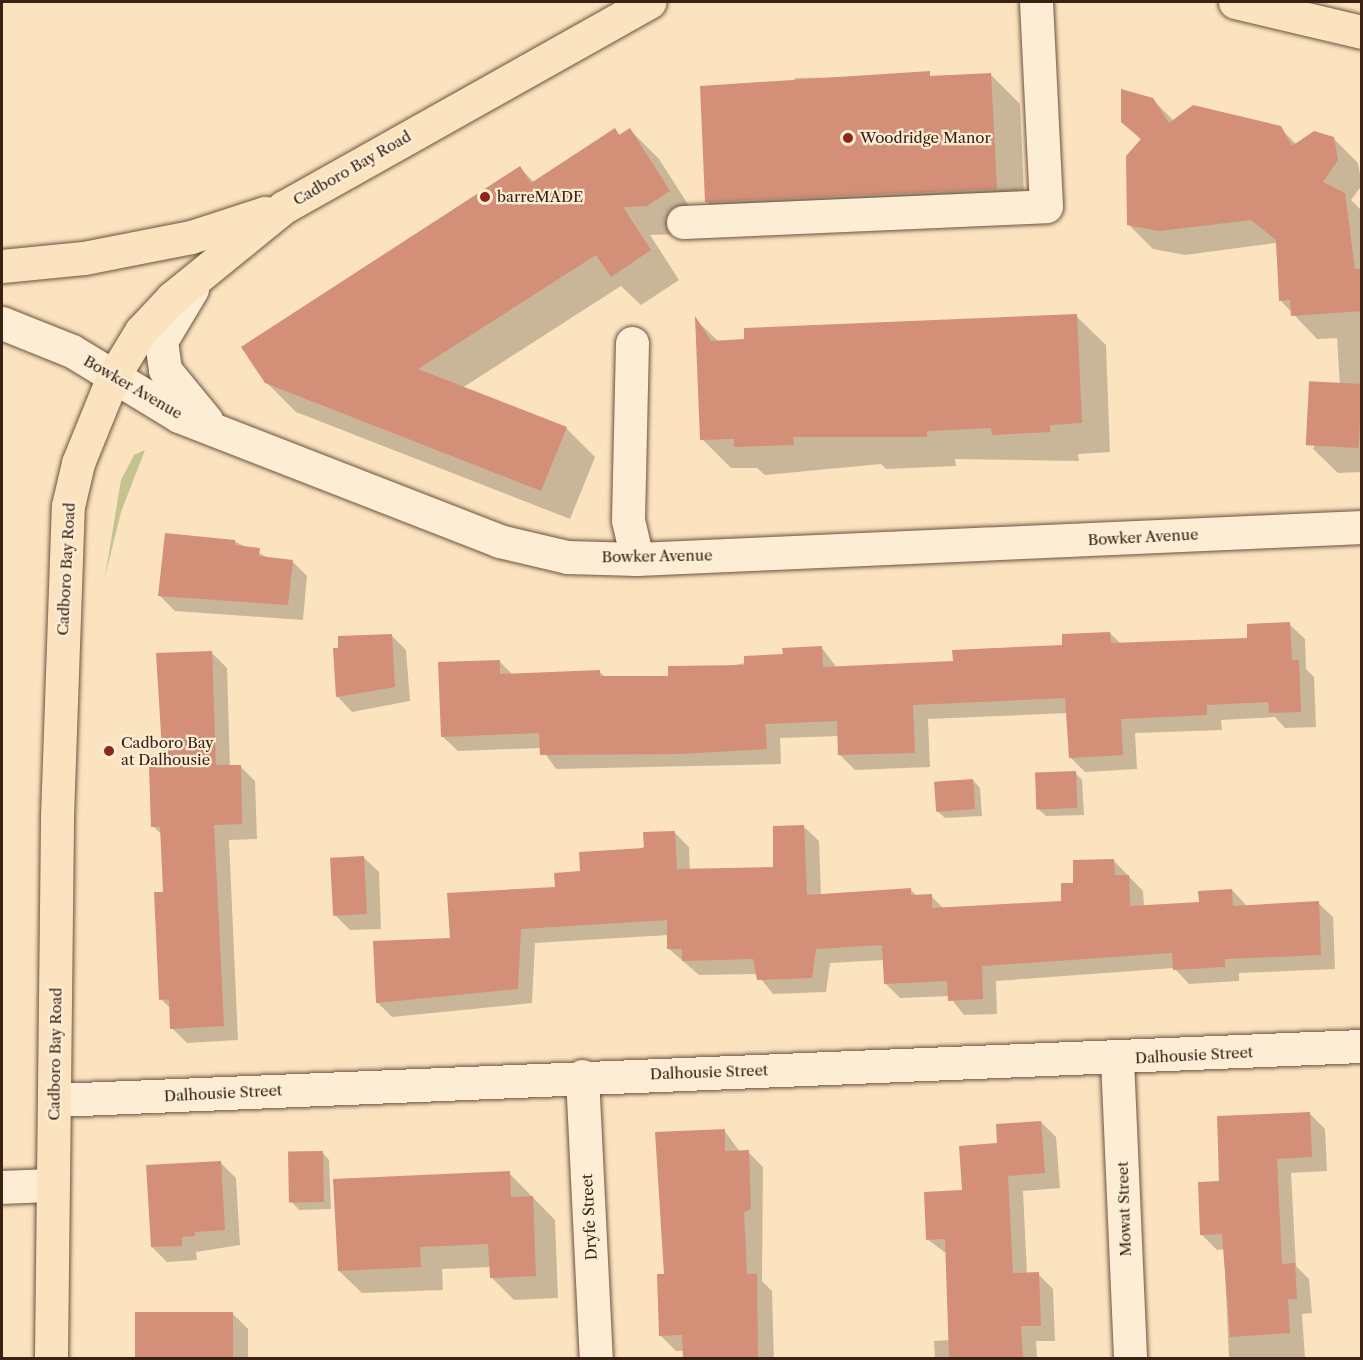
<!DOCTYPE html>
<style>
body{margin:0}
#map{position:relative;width:1363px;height:1360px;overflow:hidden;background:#fce3bf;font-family:"Libre Caslon Text",serif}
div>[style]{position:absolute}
.green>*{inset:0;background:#c3c38f}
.shadow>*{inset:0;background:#0003}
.building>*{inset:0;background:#d38f78;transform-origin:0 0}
.roads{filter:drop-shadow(0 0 2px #6b523f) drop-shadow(0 0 2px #6b523f)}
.minor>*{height:33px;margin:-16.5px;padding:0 16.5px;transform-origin:16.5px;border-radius:16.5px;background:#fdedd5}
.major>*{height:33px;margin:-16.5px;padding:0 16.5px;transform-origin:16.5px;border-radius:16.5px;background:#fce3bf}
.dots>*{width:16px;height:16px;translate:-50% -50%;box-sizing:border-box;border:3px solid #fdedd5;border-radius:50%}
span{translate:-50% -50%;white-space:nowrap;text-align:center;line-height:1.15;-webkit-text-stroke:4.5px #fdedd5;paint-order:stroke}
.poi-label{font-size:15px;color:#3b2114}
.left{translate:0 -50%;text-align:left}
.street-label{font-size:15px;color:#3b2114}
.frame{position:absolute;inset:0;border:3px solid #3b2114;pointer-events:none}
</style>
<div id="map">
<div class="green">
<div style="clip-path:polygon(145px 450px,121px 512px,105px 577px,121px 480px,134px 455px)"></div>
</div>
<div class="shadow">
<div style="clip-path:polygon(991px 75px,1020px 104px,1025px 218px,736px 231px,707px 202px,795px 78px)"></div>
<div style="clip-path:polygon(1153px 100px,1174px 121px,1280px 128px,1297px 145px,1333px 138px,1358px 163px,1362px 185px,1351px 200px,1362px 211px,1362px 472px,1338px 473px,1313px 449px,1340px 386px,1337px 338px,1317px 339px,1280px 300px,1276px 243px,1185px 255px,1153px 249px,1129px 225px,1141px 140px,1123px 121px)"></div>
<div style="clip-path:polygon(615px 130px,621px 136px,630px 130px,659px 159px,698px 220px,677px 234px,650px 235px,679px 280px,641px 305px,621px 286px,462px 388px,566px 428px,595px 457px,570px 519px,296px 412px,266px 382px,520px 168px,535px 183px)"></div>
<div style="clip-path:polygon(1076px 316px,1106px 345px,1110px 452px,1078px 454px,1079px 461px,955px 459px,956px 466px,886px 469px,881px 464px,765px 475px,757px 468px,731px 468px,702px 439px,696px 320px,719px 342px)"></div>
<div style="clip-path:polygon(234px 541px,269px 558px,292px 561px,307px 576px,303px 620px,175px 611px,160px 596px)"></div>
<div style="clip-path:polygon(1289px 624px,1305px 639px,1306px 669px,1314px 677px,1316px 727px,1285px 728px,1275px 717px,1221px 720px,1222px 730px,1135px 733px,1137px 769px,1085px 772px,1070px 757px,1068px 713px,928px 719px,930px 767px,855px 770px,840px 755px,839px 736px,780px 738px,781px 764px,556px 769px,541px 748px,458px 751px,442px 736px,499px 661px,513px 675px,599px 671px,606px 678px,669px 678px,822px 648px,837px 668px,954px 663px,1064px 647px,1110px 633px,1121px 644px,1249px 639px)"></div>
<div style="clip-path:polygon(391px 635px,406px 650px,410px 701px,352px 712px,337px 696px)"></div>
<div style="clip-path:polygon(212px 653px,227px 668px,230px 766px,240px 766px,255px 781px,257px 839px,229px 840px,238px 1040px,187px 1043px,172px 1028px,171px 1009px,161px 999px,165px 893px,162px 835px,153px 826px,165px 768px)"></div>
<div style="clip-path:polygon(1075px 773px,1082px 780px,1084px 815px,1046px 816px,1038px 809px)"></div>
<div style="clip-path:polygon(973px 780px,980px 788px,982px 816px,945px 818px,937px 811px)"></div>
<div style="clip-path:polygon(804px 827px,819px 841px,821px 896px,910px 889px,917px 896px,931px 896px,944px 909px,1063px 903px,1075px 885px,1113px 860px,1143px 891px,1144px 906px,1200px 903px,1232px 890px,1247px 906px,1318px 903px,1333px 917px,1335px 969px,1239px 973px,1239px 981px,1189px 984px,1174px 968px,996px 981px,997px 1014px,964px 1015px,949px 996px,900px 998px,885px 983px,884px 960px,830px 963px,826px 992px,773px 994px,757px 974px,699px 975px,669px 949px,668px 935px,535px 943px,532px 1003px,392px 1017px,377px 1002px,452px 940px,674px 832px,689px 847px,690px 870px,775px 868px)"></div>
<div style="clip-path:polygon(363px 857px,379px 872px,381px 929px,350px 930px,335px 915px)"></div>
<div style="clip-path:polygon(1310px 1114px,1325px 1129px,1327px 1171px,1291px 1173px,1296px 1266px,1309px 1279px,1312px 1313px,1302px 1314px,1305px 1358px,1229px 1358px,1224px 1249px,1217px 1250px,1202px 1235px,1221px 1182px)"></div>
<div style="clip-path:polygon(1041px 1122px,1056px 1137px,1060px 1188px,1023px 1191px,1027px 1274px,1038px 1274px,1053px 1289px,1055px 1341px,1036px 1341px,1037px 1358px,935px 1358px,934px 1341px,950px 1340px,947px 1254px,927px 1239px,998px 1145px)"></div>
<div style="clip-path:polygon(724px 1130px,740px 1152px,748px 1152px,763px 1167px,762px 1281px,772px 1291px,774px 1358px,685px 1358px,684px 1351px,676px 1351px,661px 1336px,665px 1275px)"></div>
<div style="clip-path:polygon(322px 1152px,329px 1160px,331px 1209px,299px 1210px,292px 1202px)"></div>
<div style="clip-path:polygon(221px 1163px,236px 1178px,240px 1245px,196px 1252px,197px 1260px,167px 1262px,152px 1247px)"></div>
<div style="clip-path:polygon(509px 1173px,555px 1220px,558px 1298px,514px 1300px,491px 1277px,491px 1267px,442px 1269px,443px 1290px,362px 1293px,339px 1271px)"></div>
<div style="clip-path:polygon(233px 1314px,248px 1329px,248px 1358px,139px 1358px)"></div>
</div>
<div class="building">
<div style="clip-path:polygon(930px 71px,930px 76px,991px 73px,997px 189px,705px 202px,700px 86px)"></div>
<div style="clip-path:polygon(1121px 89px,1153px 98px,1169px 123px,1193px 105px,1281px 126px,1292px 146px,1314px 131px,1334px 137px,1338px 160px,1323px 182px,1345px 193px,1355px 269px,1362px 269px,1362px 311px,1291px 316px,1290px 300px,1279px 301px,1276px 240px,1251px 220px,1159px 231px,1127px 225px,1126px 156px,1141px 139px,1121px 122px)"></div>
<div style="clip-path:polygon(615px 128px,619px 135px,630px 128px,670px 191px,647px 206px,623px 207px,651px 250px,611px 277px,596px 255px,418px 369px,567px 427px,541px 491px,265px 383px,241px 347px,520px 166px,531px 183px)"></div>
<div style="clip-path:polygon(1077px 314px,1082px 423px,1050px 425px,1050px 432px,992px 435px,991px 428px,927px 431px,927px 437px,793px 437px,794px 445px,734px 447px,734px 439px,700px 440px,695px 316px,711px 341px,744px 339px,744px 328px)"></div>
<div style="left:1362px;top:384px;width:64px;height:53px;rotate:93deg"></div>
<div style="clip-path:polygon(165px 533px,235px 540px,235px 545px,260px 548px,259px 556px,293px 560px,288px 605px,158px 596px)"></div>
<div style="clip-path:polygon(1290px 622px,1292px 660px,1299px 660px,1301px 712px,1269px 713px,1268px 702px,1207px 705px,1207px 715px,1121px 719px,1123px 755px,1069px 758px,1065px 698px,913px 705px,915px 753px,838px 755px,837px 721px,765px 724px,767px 749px,678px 754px,540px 755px,539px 733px,441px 737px,438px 662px,500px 660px,500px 674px,600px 670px,600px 676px,668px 676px,668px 666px,744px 665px,744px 656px,783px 654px,782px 648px,822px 646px,823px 667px,953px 661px,952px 650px,1062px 645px,1062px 634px,1110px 632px,1111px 643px,1247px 638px,1247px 624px)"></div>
<div style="clip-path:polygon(392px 634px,395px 687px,336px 697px,333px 648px,338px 648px,338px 636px)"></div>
<div style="clip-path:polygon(212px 651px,216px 765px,241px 765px,242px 824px,214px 825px,224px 1026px,170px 1029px,169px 999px,159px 1000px,154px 892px,163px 892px,160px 827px,151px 827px,149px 767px,163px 767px,156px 653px)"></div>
<div style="left:1076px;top:771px;width:37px;height:41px;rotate:88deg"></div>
<div style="left:973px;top:779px;width:30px;height:39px;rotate:86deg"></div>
<div style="clip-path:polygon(804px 825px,807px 895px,911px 888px,911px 895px,932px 894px,932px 908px,1061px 901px,1061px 883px,1073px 883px,1073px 860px,1114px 859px,1115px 875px,1129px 875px,1130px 906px,1199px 902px,1198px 891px,1232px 889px,1233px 906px,1319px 901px,1321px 955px,1225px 959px,1225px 967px,1173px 970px,1172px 953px,982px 966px,983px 999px,948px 1001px,947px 981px,884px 984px,882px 945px,816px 949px,812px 978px,757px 980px,753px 959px,682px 961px,682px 949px,667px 949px,667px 920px,521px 929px,518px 989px,376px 1003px,373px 941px,450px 938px,447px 893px,555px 887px,554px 873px,580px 871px,579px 852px,644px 848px,643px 832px,675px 831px,677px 869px,773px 867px,773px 826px)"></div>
<div style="left:364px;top:856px;width:58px;height:34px;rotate:87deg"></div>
<div style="clip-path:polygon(1310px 1112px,1312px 1157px,1277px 1159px,1282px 1264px,1295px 1263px,1297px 1299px,1288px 1299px,1290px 1333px,1230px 1337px,1222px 1234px,1200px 1235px,1198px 1182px,1219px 1181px,1217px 1116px)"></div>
<div style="clip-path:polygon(1041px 1121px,1045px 1173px,1008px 1176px,1013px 1273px,1039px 1272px,1041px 1326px,1021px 1326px,1023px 1359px,949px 1359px,945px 1239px,926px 1240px,924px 1192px,962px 1190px,959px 1146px,997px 1143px,996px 1124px)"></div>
<div style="clip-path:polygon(725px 1129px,725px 1151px,749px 1150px,751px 1209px,744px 1212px,747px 1274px,757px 1274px,758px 1359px,683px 1359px,682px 1335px,659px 1336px,657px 1274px,664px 1274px,655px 1132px)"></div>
<div style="left:323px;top:1151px;width:51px;height:35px;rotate:89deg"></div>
<div style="clip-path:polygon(221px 1161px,225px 1230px,195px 1232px,195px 1236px,182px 1237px,182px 1246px,151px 1247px,146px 1165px)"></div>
<div style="clip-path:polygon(510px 1171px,511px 1197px,533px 1196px,536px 1276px,490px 1278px,488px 1244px,420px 1247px,421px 1267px,338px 1271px,333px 1179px)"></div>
<div style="left:233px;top:1312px;width:47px;height:98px;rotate:90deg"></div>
</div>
<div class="roads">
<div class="minor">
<div style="left:683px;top:222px;width:363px;rotate:-2.5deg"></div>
<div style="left:1046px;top:206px;width:204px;rotate:-92.8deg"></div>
<div style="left:192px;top:289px;width:61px;rotate:120.8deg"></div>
<div style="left:161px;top:341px;width:29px;rotate:82deg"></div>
<div style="left:165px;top:370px;width:65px;rotate:50.6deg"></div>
<div style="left:2px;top:323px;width:75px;rotate:21.8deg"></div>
<div style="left:72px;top:351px;width:125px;rotate:31.3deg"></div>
<div style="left:179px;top:416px;width:344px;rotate:21.3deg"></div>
<div style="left:499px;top:541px;width:70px;rotate:13.2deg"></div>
<div style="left:567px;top:557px;width:70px;rotate:1.6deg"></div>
<div style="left:637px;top:559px;width:726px;rotate:-2.53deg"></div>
<div style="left:632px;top:343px;width:177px;rotate:91.3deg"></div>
<div style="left:628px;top:520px;width:40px;rotate:77deg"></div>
<div style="left:1117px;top:1059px;width:299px;rotate:87.5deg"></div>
<div style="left:582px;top:1076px;width:282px;rotate:87.2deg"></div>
<div style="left:56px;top:1100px;width:1307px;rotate:-2.37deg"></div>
<div style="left:2px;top:1187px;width:50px;rotate:-2.3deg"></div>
</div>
<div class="major">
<div style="left:1235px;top:2px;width:130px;rotate:13.3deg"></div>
<div style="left:2px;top:266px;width:82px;rotate:-5.6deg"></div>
<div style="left:84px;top:258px;width:109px;rotate:-11.1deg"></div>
<div style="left:191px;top:237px;width:78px;rotate:-18deg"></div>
<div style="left:51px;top:1358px;width:541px;rotate:-89.36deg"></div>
<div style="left:57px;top:817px;width:311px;rotate:-88deg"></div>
<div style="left:68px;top:506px;width:44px;rotate:-76.9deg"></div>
<div style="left:78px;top:463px;width:93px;rotate:-67.9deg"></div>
<div style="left:113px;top:377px;width:54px;rotate:-58.7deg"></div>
<div style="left:141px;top:331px;width:45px;rotate:-46.8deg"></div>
<div style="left:172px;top:298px;width:144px;rotate:-39.1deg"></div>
<div style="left:284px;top:207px;width:419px;rotate:-29.3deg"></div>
</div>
</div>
<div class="dots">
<div style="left:848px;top:138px;background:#8f2418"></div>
<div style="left:485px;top:197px;background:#8f2418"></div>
<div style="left:109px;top:751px;background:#8f2418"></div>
</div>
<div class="poi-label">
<span class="left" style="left:860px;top:138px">Woodridge Manor</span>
<span class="left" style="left:497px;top:197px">barreMADE</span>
<span class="left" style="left:121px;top:751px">Cadboro Bay<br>at Dalhousie</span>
</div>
<div class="street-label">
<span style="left:352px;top:168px;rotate:-30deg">Cadboro Bay Road</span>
<span style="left:133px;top:387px;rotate:30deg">Bowker Avenue</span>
<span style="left:1143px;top:537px;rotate:-3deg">Bowker Avenue</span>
<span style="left:657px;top:556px;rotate:-1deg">Bowker Avenue</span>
<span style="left:66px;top:569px;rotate:-87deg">Cadboro Bay Road</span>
<span style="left:55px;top:1054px;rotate:-89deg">Cadboro Bay Road</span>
<span style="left:1194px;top:1055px;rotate:-3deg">Dalhousie Street</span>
<span style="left:709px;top:1072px;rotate:-2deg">Dalhousie Street</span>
<span style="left:223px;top:1093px;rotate:-3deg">Dalhousie Street</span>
<span style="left:1124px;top:1209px;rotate:-92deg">Mowat Street</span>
<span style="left:589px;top:1217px;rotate:-93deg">Dryfe Street</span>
</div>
<div class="frame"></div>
</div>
